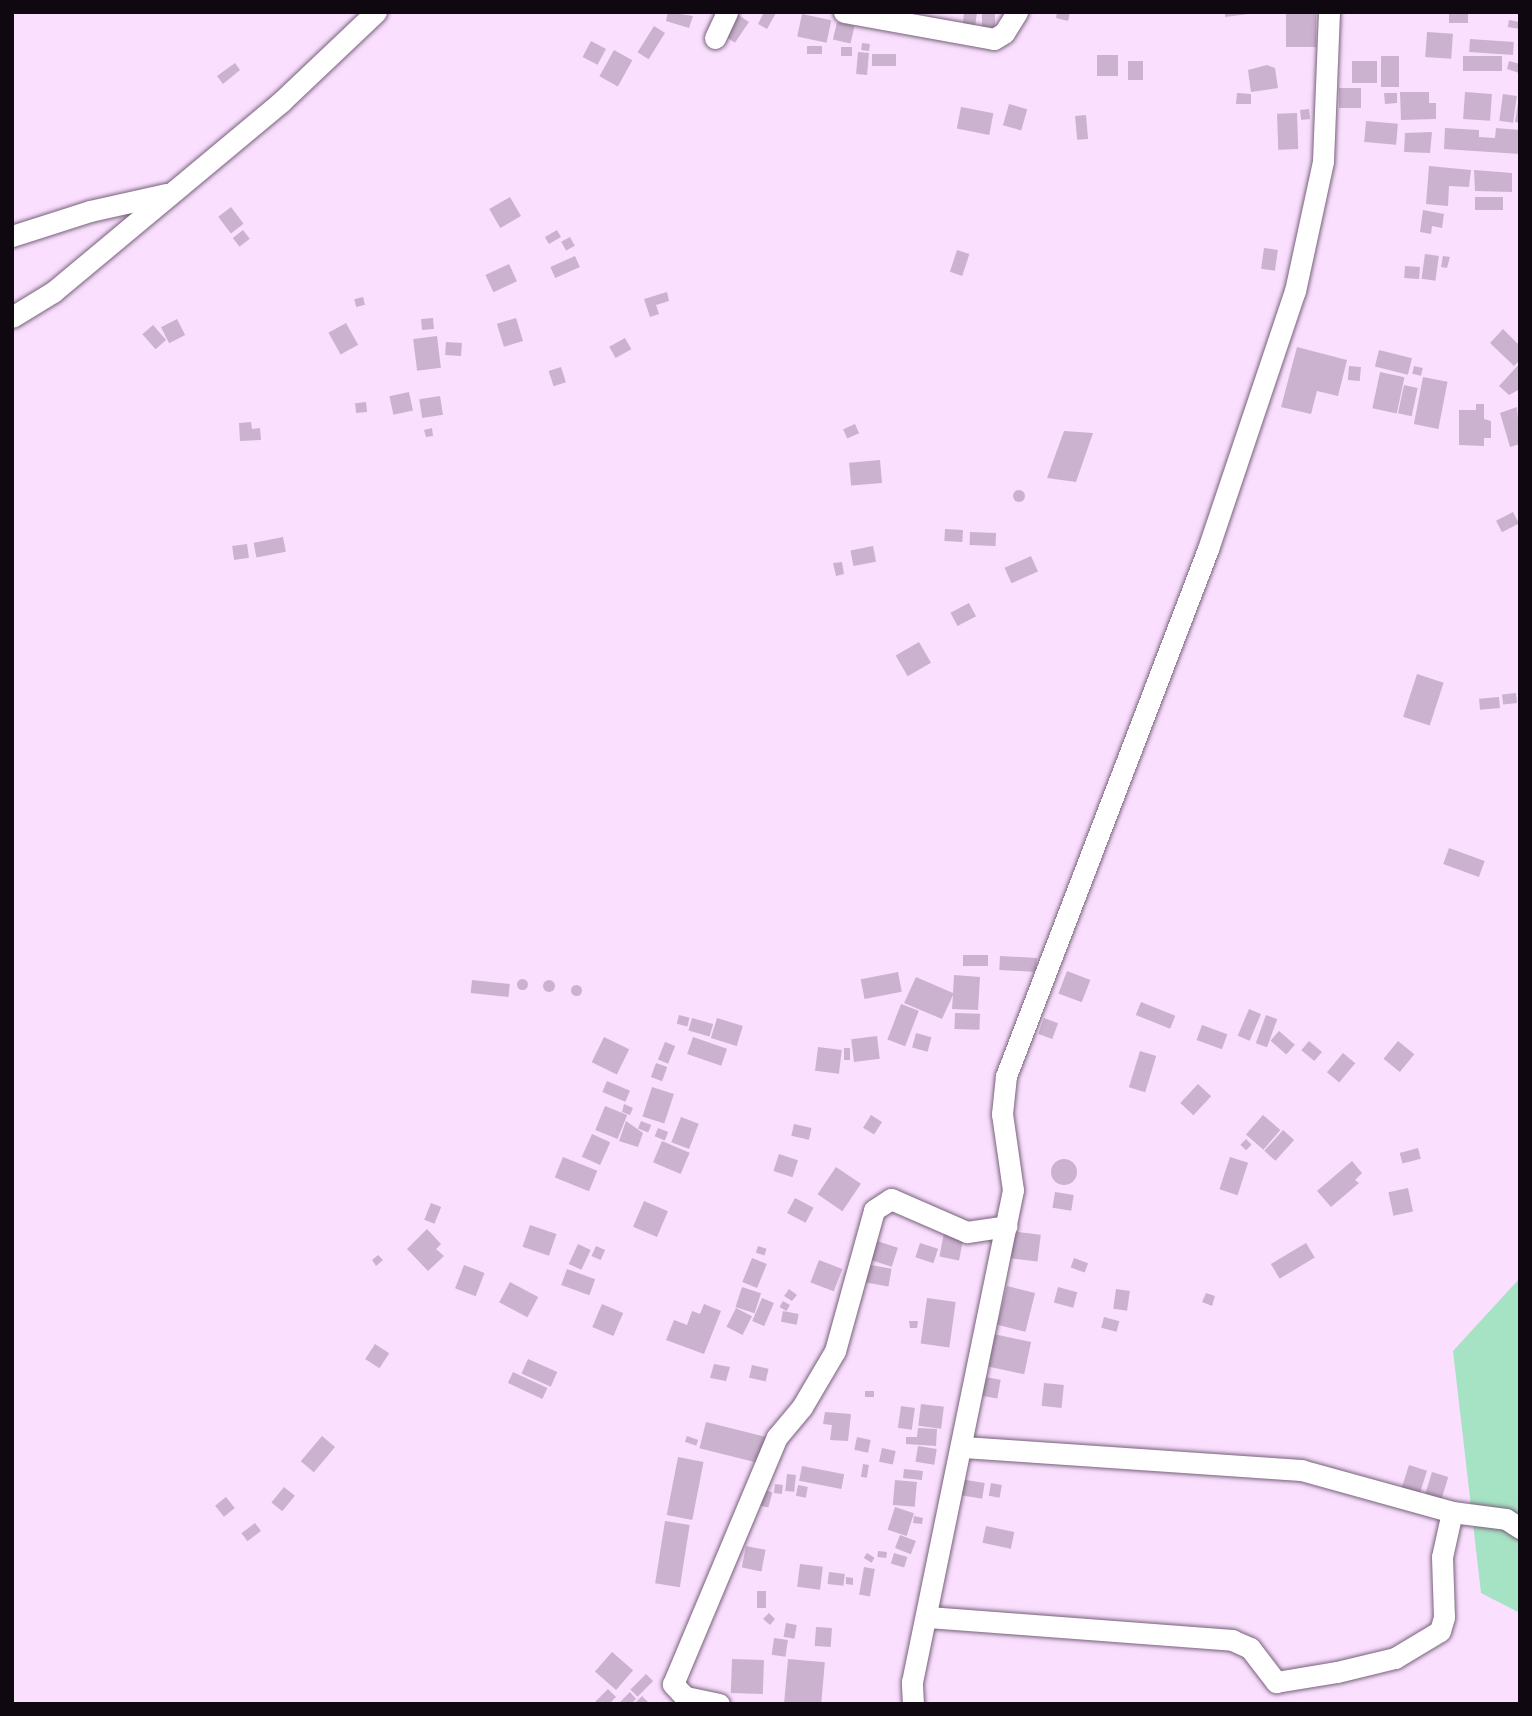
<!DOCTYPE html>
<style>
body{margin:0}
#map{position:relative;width:1532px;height:1716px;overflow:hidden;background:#fae0fe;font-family:Literata,serif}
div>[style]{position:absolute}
.green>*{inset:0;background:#a6e2c4}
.building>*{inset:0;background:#cbb2cf;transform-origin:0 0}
.round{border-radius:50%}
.roads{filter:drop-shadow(0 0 2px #77607b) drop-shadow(0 0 2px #77607b)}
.minor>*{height:21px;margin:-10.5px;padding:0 10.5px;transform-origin:10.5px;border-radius:10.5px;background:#fff}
span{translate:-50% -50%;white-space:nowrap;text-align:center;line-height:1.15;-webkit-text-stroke:6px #fbf5fc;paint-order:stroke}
.frame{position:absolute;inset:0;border:14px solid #100811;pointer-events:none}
</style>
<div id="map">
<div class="green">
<div style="clip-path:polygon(1520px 1278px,1520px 1613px,1481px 1593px,1453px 1351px)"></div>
</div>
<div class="building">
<div style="clip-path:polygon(668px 12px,693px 16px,689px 28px,666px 21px)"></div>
<div style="left:734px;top:12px;width:18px;height:25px;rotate:34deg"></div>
<div style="clip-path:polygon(764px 12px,776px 13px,767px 29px,758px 24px)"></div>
<div style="clip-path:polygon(964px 12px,977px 12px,974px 35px,962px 33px)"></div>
<div style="left:982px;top:12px;width:13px;height:23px"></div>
<div style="clip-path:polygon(1057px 12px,1070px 12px,1068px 21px,1056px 18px)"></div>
<div style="clip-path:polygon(1225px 12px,1248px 12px,1248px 14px,1225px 17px)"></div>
<div style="left:1286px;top:12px;width:30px;height:35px"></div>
<div style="left:1449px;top:12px;width:19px;height:11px"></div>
<div style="left:802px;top:14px;width:30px;height:23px;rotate:12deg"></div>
<div style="left:1509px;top:20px;width:11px;height:7px;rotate:10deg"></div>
<div style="left:837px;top:22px;width:18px;height:18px;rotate:13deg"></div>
<div style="left:654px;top:26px;width:13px;height:31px;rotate:32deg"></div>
<div style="left:1427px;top:32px;width:26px;height:25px;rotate:4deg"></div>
<div style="left:1470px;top:39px;width:44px;height:13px;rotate:4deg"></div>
<div style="left:591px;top:41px;width:17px;height:18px;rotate:28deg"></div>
<div style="left:862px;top:43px;width:8px;height:7px;rotate:7deg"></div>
<div style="left:807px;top:46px;width:15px;height:8px"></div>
<div style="left:841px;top:47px;width:11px;height:9px"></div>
<div style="left:614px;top:50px;width:21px;height:30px;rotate:29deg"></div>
<div style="left:858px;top:52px;width:11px;height:22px;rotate:5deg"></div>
<div style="left:872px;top:54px;width:24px;height:12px"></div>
<div style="left:1118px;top:55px;width:21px;height:21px;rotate:90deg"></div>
<div style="left:1381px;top:56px;width:18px;height:31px"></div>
<div style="left:1463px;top:56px;width:39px;height:15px"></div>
<div style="left:1128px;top:61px;width:15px;height:19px"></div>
<div style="left:1352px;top:61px;width:25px;height:22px"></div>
<div style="clip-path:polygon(1509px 61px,1520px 64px,1519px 73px,1507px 69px)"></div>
<div style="clip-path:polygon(235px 63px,240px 70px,223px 84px,217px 76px)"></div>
<div style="clip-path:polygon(1267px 65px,1275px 68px,1278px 88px,1251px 92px,1248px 70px)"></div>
<div style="left:1339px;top:88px;width:22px;height:20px"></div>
<div style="clip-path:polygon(1400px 92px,1429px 92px,1429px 103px,1436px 103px,1436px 119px,1401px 120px)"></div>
<div style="left:1465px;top:92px;width:27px;height:27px;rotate:4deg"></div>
<div style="clip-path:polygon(1237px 93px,1251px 94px,1251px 104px,1236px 104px)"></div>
<div style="clip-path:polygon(1384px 93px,1397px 93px,1397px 103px,1385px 104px)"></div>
<div style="left:1503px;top:94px;width:14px;height:27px;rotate:8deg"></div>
<div style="clip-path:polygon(1518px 102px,1520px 102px,1520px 123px,1515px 122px)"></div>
<div style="left:1009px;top:104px;width:19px;height:22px;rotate:16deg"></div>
<div style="left:961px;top:107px;width:33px;height:22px;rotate:11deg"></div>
<div style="left:1309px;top:109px;width:10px;height:9px;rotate:84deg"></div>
<div style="left:1297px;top:113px;width:36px;height:20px;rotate:88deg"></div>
<div style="left:1086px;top:115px;width:24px;height:11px;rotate:85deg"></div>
<div style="left:1366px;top:121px;width:32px;height:21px;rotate:5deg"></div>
<div style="clip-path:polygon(1445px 128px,1479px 130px,1479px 137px,1495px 138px,1496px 128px,1520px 130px,1520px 154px,1444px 149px)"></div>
<div style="clip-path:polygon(1432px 132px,1430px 153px,1404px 152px,1405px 133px)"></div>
<div style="clip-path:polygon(1429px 166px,1471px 170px,1469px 187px,1449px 186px,1448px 206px,1426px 204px)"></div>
<div style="clip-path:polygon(1474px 170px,1512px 173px,1512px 192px,1475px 191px)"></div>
<div style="left:510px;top:197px;width:22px;height:24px;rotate:60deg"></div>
<div style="left:1475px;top:197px;width:28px;height:13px"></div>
<div style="left:231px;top:207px;width:21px;height:16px;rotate:53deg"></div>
<div style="clip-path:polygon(1423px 210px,1444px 214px,1442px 228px,1432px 226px,1431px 234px,1420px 232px)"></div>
<div style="left:243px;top:230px;width:11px;height:13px;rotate:52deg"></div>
<div style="left:557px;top:230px;width:8px;height:14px;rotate:60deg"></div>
<div style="left:570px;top:237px;width:10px;height:10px;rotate:61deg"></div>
<div style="left:1264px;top:248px;width:14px;height:21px;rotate:8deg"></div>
<div style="left:957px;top:250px;width:13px;height:23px;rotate:18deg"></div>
<div style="left:1425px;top:254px;width:14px;height:25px;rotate:8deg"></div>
<div style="left:575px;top:256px;width:12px;height:27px;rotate:66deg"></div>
<div style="clip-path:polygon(1443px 256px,1450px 257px,1447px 268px,1441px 267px)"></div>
<div style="left:509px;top:264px;width:19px;height:26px;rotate:65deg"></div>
<div style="left:1405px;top:266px;width:15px;height:12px;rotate:4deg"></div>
<div style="clip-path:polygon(667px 292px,669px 301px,656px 305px,659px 314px,650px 317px,644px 299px)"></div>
<div style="left:363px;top:297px;width:8px;height:9px;rotate:76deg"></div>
<div style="left:433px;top:318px;width:11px;height:12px;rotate:85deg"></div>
<div style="left:516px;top:318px;width:24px;height:20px;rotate:73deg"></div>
<div style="left:177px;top:319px;width:18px;height:18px;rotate:63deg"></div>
<div style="left:346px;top:323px;width:25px;height:20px;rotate:61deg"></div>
<div style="left:153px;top:325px;width:20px;height:14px;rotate:49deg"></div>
<div style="clip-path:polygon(1503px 329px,1520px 346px,1520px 360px,1514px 366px,1490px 343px)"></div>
<div style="left:437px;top:336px;width:32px;height:24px;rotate:83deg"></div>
<div style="left:625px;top:338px;width:13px;height:18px;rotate:61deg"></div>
<div style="left:446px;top:342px;width:16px;height:13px;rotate:4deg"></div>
<div style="clip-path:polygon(1297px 347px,1347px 360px,1338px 396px,1317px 391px,1311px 414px,1281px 407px)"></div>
<div style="left:1379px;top:350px;width:34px;height:17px;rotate:14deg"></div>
<div style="clip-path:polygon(1520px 363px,1520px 389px,1509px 395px,1499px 386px)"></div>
<div style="left:1349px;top:366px;width:12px;height:14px;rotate:5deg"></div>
<div style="left:1414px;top:366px;width:9px;height:8px;rotate:13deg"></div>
<div style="left:561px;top:367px;width:16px;height:13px;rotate:72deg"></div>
<div style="left:1380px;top:372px;width:25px;height:37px;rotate:12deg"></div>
<div style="left:1423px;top:377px;width:25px;height:48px;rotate:11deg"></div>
<div style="left:1404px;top:385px;width:14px;height:29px;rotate:12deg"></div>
<div style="left:409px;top:392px;width:19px;height:20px;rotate:78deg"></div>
<div style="left:440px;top:396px;width:19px;height:21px;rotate:81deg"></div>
<div style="left:366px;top:402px;width:10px;height:11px;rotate:84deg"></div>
<div style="clip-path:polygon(1476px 404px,1484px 404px,1484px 419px,1491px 421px,1491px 438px,1484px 438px,1484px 446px,1459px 445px,1459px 410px,1476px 410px)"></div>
<div style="clip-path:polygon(1517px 407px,1520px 444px,1510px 447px,1500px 413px)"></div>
<div style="clip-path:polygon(251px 422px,252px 429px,260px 428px,261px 440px,240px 441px,239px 423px)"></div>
<div style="left:855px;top:424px;width:10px;height:13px;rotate:66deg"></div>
<div style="clip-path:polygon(432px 428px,433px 436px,426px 437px,424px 430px)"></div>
<div style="clip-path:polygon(1064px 431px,1093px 433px,1076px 482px,1047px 478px)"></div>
<div style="left:880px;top:460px;width:23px;height:31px;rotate:85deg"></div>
<div class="round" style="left:1013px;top:490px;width:12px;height:12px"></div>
<div style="left:1513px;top:512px;width:13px;height:19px;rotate:63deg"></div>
<div style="left:945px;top:529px;width:18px;height:12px;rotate:3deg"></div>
<div style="left:970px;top:532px;width:26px;height:13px;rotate:2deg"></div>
<div style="left:283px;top:537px;width:15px;height:30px;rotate:79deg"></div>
<div style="left:247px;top:544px;width:14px;height:15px;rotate:82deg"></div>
<div style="left:873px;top:546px;width:16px;height:23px;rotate:79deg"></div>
<div style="left:1031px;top:556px;width:17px;height:29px;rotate:66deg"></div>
<div style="clip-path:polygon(842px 562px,844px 574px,836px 576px,833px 563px)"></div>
<div style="left:969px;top:603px;width:15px;height:21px;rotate:62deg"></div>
<div style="left:919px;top:642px;width:24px;height:27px;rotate:60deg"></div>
<div style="left:1417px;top:674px;width:28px;height:45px;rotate:18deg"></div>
<div style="left:1516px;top:693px;width:10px;height:14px;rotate:84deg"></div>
<div style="left:1499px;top:697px;width:11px;height:20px;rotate:85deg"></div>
<div style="left:1449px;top:848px;width:38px;height:17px;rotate:20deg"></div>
<div style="left:988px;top:955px;width:11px;height:25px;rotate:90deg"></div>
<div style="left:1000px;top:956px;width:37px;height:14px;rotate:3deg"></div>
<div style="left:1067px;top:971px;width:25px;height:24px;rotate:21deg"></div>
<div style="left:898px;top:972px;width:20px;height:38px;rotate:79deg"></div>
<div style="clip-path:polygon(954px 975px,980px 977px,978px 1010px,952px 1009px,953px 995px,942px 1019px,904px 1003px,916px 977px,953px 993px)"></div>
<div class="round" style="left:516.5px;top:978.5px;width:11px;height:11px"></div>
<div style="left:472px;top:980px;width:38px;height:13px;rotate:6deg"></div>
<div class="round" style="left:543px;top:980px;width:12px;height:12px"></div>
<div class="round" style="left:570.5px;top:984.5px;width:11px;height:11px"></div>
<div style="left:1141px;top:1002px;width:37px;height:14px;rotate:22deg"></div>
<div style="left:901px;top:1004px;width:19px;height:38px;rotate:21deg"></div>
<div style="left:1249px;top:1009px;width:13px;height:29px;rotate:23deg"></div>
<div style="left:955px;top:1013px;width:25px;height:16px;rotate:2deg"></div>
<div style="left:679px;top:1015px;width:11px;height:9px;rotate:15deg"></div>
<div style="left:1266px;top:1015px;width:12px;height:30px;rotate:20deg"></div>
<div style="left:692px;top:1018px;width:22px;height:13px;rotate:16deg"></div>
<div style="left:717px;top:1018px;width:27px;height:21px;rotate:17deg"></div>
<div style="left:1044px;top:1018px;width:15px;height:17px;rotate:20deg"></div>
<div style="left:1202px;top:1025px;width:27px;height:16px;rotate:20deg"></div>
<div style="left:1279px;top:1031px;width:21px;height:13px;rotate:41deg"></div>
<div style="left:916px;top:1033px;width:16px;height:15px;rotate:15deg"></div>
<div style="left:877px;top:1036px;width:23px;height:26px;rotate:83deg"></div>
<div style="left:604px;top:1037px;width:28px;height:28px;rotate:26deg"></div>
<div style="left:693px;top:1037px;width:36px;height:18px;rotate:19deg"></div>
<div style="left:1309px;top:1041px;width:17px;height:12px;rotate:40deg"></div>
<div style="left:1398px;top:1041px;width:21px;height:23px;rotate:39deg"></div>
<div style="left:665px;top:1042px;width:11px;height:19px;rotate:22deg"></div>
<div style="left:818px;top:1047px;width:24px;height:24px;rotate:7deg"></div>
<div style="left:844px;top:1048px;width:6px;height:12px"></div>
<div style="left:1140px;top:1051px;width:17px;height:38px;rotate:17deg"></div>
<div style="left:1343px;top:1053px;width:16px;height:25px;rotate:40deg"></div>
<div style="left:656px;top:1063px;width:12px;height:15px;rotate:20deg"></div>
<div style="left:607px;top:1081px;width:25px;height:12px;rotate:23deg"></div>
<div style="left:1198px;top:1084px;width:18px;height:26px;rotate:43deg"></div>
<div style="left:652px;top:1087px;width:23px;height:31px;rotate:18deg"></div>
<div style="clip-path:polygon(624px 1104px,633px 1108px,630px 1115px,622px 1112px)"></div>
<div style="left:605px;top:1106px;width:24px;height:26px;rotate:22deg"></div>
<div style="left:871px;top:1115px;width:13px;height:15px;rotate:32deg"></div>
<div style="left:1263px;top:1115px;width:23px;height:26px;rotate:41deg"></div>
<div style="left:681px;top:1117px;width:19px;height:27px;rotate:21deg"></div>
<div style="clip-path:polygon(626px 1121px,643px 1133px,638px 1147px,619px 1141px)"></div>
<div style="left:641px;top:1121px;width:11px;height:8px;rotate:22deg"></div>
<div style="left:794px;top:1124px;width:18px;height:12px;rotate:13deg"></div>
<div style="left:658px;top:1128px;width:11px;height:9px;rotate:22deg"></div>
<div style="left:1283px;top:1130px;width:15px;height:28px;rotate:42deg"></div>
<div style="left:592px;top:1134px;width:20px;height:25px;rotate:24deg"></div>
<div style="left:1246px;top:1139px;width:8px;height:8px;rotate:45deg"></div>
<div style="left:662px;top:1141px;width:30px;height:23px;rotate:23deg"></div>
<div style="left:1418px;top:1148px;width:11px;height:19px;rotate:75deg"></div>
<div style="left:779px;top:1154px;width:20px;height:18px;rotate:18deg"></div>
<div style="left:563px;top:1157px;width:37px;height:22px;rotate:22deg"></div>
<div style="left:1230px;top:1157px;width:19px;height:34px;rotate:18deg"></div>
<div class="round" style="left:1051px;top:1159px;width:26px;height:26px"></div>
<div style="clip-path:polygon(1352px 1161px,1362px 1173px,1355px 1180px,1359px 1183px,1331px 1207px,1317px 1191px)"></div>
<div style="left:836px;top:1167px;width:30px;height:33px;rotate:34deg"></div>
<div style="left:1408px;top:1188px;width:24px;height:20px;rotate:78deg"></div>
<div style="left:1055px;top:1192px;width:19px;height:16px;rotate:9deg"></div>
<div style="left:795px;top:1198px;width:21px;height:17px;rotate:28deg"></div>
<div style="left:644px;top:1201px;width:26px;height:28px;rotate:23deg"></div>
<div style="left:431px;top:1203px;width:11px;height:18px;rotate:22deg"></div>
<div style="left:530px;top:1225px;width:28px;height:23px;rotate:19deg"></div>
<div style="clip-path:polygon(427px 1229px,441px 1244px,436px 1249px,444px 1256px,428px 1271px,407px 1249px)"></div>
<div style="left:1010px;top:1231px;width:31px;height:27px;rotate:7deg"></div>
<div style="left:944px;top:1233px;width:20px;height:24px;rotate:11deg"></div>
<div style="left:877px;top:1241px;width:22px;height:20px;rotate:18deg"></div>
<div style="left:920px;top:1243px;width:19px;height:15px;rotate:18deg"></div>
<div style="left:1306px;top:1243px;width:17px;height:41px;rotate:59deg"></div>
<div style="left:578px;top:1244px;width:14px;height:22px;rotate:25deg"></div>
<div style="left:596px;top:1246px;width:10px;height:11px;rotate:24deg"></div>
<div style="left:758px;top:1246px;width:9px;height:7px;rotate:18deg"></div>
<div style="clip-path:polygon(378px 1255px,383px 1260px,376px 1266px,372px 1260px)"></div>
<div style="left:752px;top:1258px;width:16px;height:26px;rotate:22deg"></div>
<div style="left:1074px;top:1258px;width:15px;height:10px;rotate:20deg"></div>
<div style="left:819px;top:1260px;width:25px;height:24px;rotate:21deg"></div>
<div style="left:865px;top:1264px;width:27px;height:18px;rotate:10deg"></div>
<div style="left:464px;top:1265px;width:22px;height:25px;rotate:21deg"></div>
<div style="left:567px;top:1269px;width:30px;height:17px;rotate:20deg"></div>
<div style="left:510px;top:1282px;width:32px;height:23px;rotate:28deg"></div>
<div style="left:1007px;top:1286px;width:29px;height:40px;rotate:14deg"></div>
<div style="left:742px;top:1287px;width:20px;height:21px;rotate:18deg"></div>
<div style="left:1058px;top:1287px;width:20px;height:16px;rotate:15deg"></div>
<div style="clip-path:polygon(789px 1289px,797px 1295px,792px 1301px,784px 1296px)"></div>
<div style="left:1116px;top:1289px;width:14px;height:20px;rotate:8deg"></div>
<div style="clip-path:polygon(1206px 1293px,1215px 1296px,1212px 1306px,1202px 1302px)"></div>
<div style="left:762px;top:1298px;width:13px;height:25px;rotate:23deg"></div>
<div style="left:927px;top:1298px;width:29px;height:46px;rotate:8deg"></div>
<div style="left:783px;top:1301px;width:8px;height:7px;rotate:30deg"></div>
<div style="left:602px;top:1304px;width:23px;height:25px;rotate:23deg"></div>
<div style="clip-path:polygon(704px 1304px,721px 1311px,704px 1354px,666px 1340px,674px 1320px,687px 1325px,692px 1311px,700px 1314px)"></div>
<div style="left:736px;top:1308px;width:18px;height:21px;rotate:27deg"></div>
<div style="left:783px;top:1311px;width:16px;height:11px;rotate:11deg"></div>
<div style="left:1104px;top:1317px;width:16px;height:11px;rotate:15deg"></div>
<div style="clip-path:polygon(909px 1321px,918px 1321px,917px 1328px,910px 1328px)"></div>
<div style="left:989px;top:1333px;width:43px;height:33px;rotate:12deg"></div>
<div style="left:375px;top:1344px;width:17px;height:18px;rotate:33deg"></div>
<div style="left:528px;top:1359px;width:32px;height:16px;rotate:24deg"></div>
<div style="clip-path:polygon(714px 1364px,730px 1367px,726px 1381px,710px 1378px)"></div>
<div style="left:752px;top:1365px;width:17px;height:13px;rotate:13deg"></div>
<div style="left:513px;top:1372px;width:38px;height:12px;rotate:25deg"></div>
<div style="left:979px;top:1376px;width:22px;height:19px;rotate:10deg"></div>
<div style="left:1044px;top:1383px;width:20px;height:23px;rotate:6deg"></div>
<div style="left:865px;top:1391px;width:9px;height:6px"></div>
<div style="left:921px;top:1404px;width:23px;height:22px;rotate:7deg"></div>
<div style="left:901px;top:1406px;width:14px;height:22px;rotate:8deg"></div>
<div style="clip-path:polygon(825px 1412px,851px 1414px,848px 1441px,830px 1440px,832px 1425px,823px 1424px)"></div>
<div style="left:706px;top:1422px;width:63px;height:27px;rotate:14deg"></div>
<div style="clip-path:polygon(918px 1428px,937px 1429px,936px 1446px,906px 1444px,906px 1437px,917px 1437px)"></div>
<div style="left:322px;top:1436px;width:17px;height:33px;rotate:40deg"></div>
<div style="left:687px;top:1436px;width:12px;height:6px;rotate:20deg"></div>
<div style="left:857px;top:1437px;width:14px;height:13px;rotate:12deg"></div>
<div style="left:918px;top:1446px;width:19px;height:16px;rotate:9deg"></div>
<div style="left:882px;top:1448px;width:14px;height:14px;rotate:12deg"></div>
<div style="left:678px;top:1457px;width:26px;height:59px;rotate:11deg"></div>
<div style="left:863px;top:1464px;width:6px;height:13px;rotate:9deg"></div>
<div style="left:1409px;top:1465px;width:19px;height:28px;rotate:18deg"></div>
<div style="left:802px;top:1466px;width:43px;height:15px;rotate:11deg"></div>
<div style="left:904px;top:1469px;width:19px;height:9px;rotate:6deg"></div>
<div style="left:1432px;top:1472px;width:17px;height:28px;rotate:17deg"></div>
<div style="left:787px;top:1474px;width:9px;height:17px;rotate:6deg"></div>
<div style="left:960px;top:1479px;width:25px;height:16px;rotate:9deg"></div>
<div style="left:895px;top:1480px;width:22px;height:25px;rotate:5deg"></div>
<div style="left:991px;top:1483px;width:11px;height:13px;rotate:10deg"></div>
<div style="left:775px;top:1484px;width:8px;height:9px;rotate:7deg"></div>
<div style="left:798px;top:1485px;width:10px;height:11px;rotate:11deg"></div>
<div style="left:284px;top:1487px;width:14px;height:20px;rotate:39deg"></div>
<div style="left:757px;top:1488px;width:16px;height:16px;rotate:15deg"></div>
<div style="left:226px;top:1497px;width:14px;height:14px;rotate:51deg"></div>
<div style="left:895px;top:1507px;width:20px;height:24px;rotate:18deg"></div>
<div style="clip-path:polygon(914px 1516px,923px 1518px,922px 1524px,913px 1523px)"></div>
<div style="left:665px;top:1521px;width:25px;height:63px;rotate:9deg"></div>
<div style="left:255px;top:1523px;width:10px;height:17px;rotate:53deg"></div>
<div style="left:986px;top:1526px;width:29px;height:17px;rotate:12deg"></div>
<div style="left:900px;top:1535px;width:17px;height:14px;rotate:21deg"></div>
<div style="left:746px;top:1546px;width:20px;height:22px;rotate:11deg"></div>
<div style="left:878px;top:1551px;width:9px;height:6px;rotate:6deg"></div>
<div style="left:867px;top:1553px;width:9px;height:6px;rotate:32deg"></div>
<div style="left:894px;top:1553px;width:14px;height:11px;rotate:17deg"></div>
<div style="left:800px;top:1564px;width:23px;height:23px;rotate:7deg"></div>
<div style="left:864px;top:1567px;width:11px;height:28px;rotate:10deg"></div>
<div style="left:829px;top:1572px;width:16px;height:12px;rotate:7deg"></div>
<div style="clip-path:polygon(846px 1577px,853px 1578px,853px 1585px,846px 1584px)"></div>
<div style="left:757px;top:1591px;width:9px;height:17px"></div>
<div style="clip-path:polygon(769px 1613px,775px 1619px,770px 1625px,763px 1619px)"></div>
<div style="left:786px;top:1623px;width:11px;height:14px;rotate:10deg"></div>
<div style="left:816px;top:1627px;width:16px;height:19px;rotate:4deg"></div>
<div style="left:774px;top:1638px;width:14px;height:17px;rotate:8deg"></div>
<div style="left:612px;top:1652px;width:28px;height:26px;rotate:41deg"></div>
<div style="left:732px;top:1659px;width:32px;height:34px;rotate:2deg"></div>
<div style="left:788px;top:1659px;width:37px;height:45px;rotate:5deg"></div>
<div style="left:646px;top:1674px;width:10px;height:22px;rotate:45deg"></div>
<div style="clip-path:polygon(608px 1689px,616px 1697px,609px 1704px,593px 1704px)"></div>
<div style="clip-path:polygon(630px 1692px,636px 1699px,631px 1704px,618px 1704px)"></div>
<div style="clip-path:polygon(642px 1696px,650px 1704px,634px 1704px)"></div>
</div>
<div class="roads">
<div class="minor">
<div style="left:844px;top:12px;width:152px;rotate:10.2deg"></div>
<div style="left:994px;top:39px;width:12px;rotate:-31deg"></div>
<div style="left:1004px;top:33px;width:25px;rotate:-58deg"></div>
<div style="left:715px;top:38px;width:29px;rotate:-65deg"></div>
<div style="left:12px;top:236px;width:82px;rotate:-17.8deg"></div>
<div style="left:90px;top:211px;width:78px;rotate:-12.6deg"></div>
<div style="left:12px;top:317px;width:48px;rotate:-31.4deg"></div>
<div style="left:53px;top:292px;width:297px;rotate:-39.8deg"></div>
<div style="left:281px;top:102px;width:131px;rotate:-43.5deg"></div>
<div style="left:963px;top:1447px;width:339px;rotate:3.9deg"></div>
<div style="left:1301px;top:1470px;width:157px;rotate:15.5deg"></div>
<div style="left:1452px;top:1512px;width:54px;rotate:7.4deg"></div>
<div style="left:1506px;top:1519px;width:17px;rotate:33deg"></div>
<div style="left:928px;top:1617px;width:305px;rotate:4.3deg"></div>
<div style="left:1232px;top:1640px;width:20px;rotate:24deg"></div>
<div style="left:1250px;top:1648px;width:43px;rotate:52.6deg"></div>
<div style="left:1276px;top:1682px;width:62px;rotate:-9.3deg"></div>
<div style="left:1337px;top:1672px;width:60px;rotate:-13.6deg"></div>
<div style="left:1395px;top:1658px;width:52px;rotate:-31deg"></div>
<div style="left:1440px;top:1631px;width:15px;rotate:-74deg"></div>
<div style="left:1444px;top:1617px;width:60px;rotate:-91.9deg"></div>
<div style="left:1442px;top:1557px;width:46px;rotate:-77.5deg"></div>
<div style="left:719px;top:1704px;width:35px;rotate:-168deg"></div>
<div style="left:685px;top:1697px;width:18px;rotate:-133deg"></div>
<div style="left:673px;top:1684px;width:268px;rotate:-67.2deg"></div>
<div style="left:777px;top:1437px;width:39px;rotate:-50deg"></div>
<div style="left:802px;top:1407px;width:65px;rotate:-59.5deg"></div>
<div style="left:835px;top:1351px;width:146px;rotate:-74.5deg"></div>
<div style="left:874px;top:1210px;width:20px;rotate:-33deg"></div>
<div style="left:891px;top:1199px;width:83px;rotate:23.5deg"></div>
<div style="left:967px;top:1232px;width:40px;rotate:-8.5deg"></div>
<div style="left:913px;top:1704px;width:22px;rotate:-93deg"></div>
<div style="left:912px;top:1682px;width:502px;rotate:-78.4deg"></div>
<div style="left:1013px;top:1190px;width:77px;rotate:-98.2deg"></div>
<div style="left:1002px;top:1114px;width:38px;rotate:-84deg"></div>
<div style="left:1006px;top:1076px;width:564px;rotate:-69.03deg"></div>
<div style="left:1208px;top:549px;width:272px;rotate:-71.4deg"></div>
<div style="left:1295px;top:291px;width:133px;rotate:-77.8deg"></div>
<div style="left:1323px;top:161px;width:149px;rotate:-87.7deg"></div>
</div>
</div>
<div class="frame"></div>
</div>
